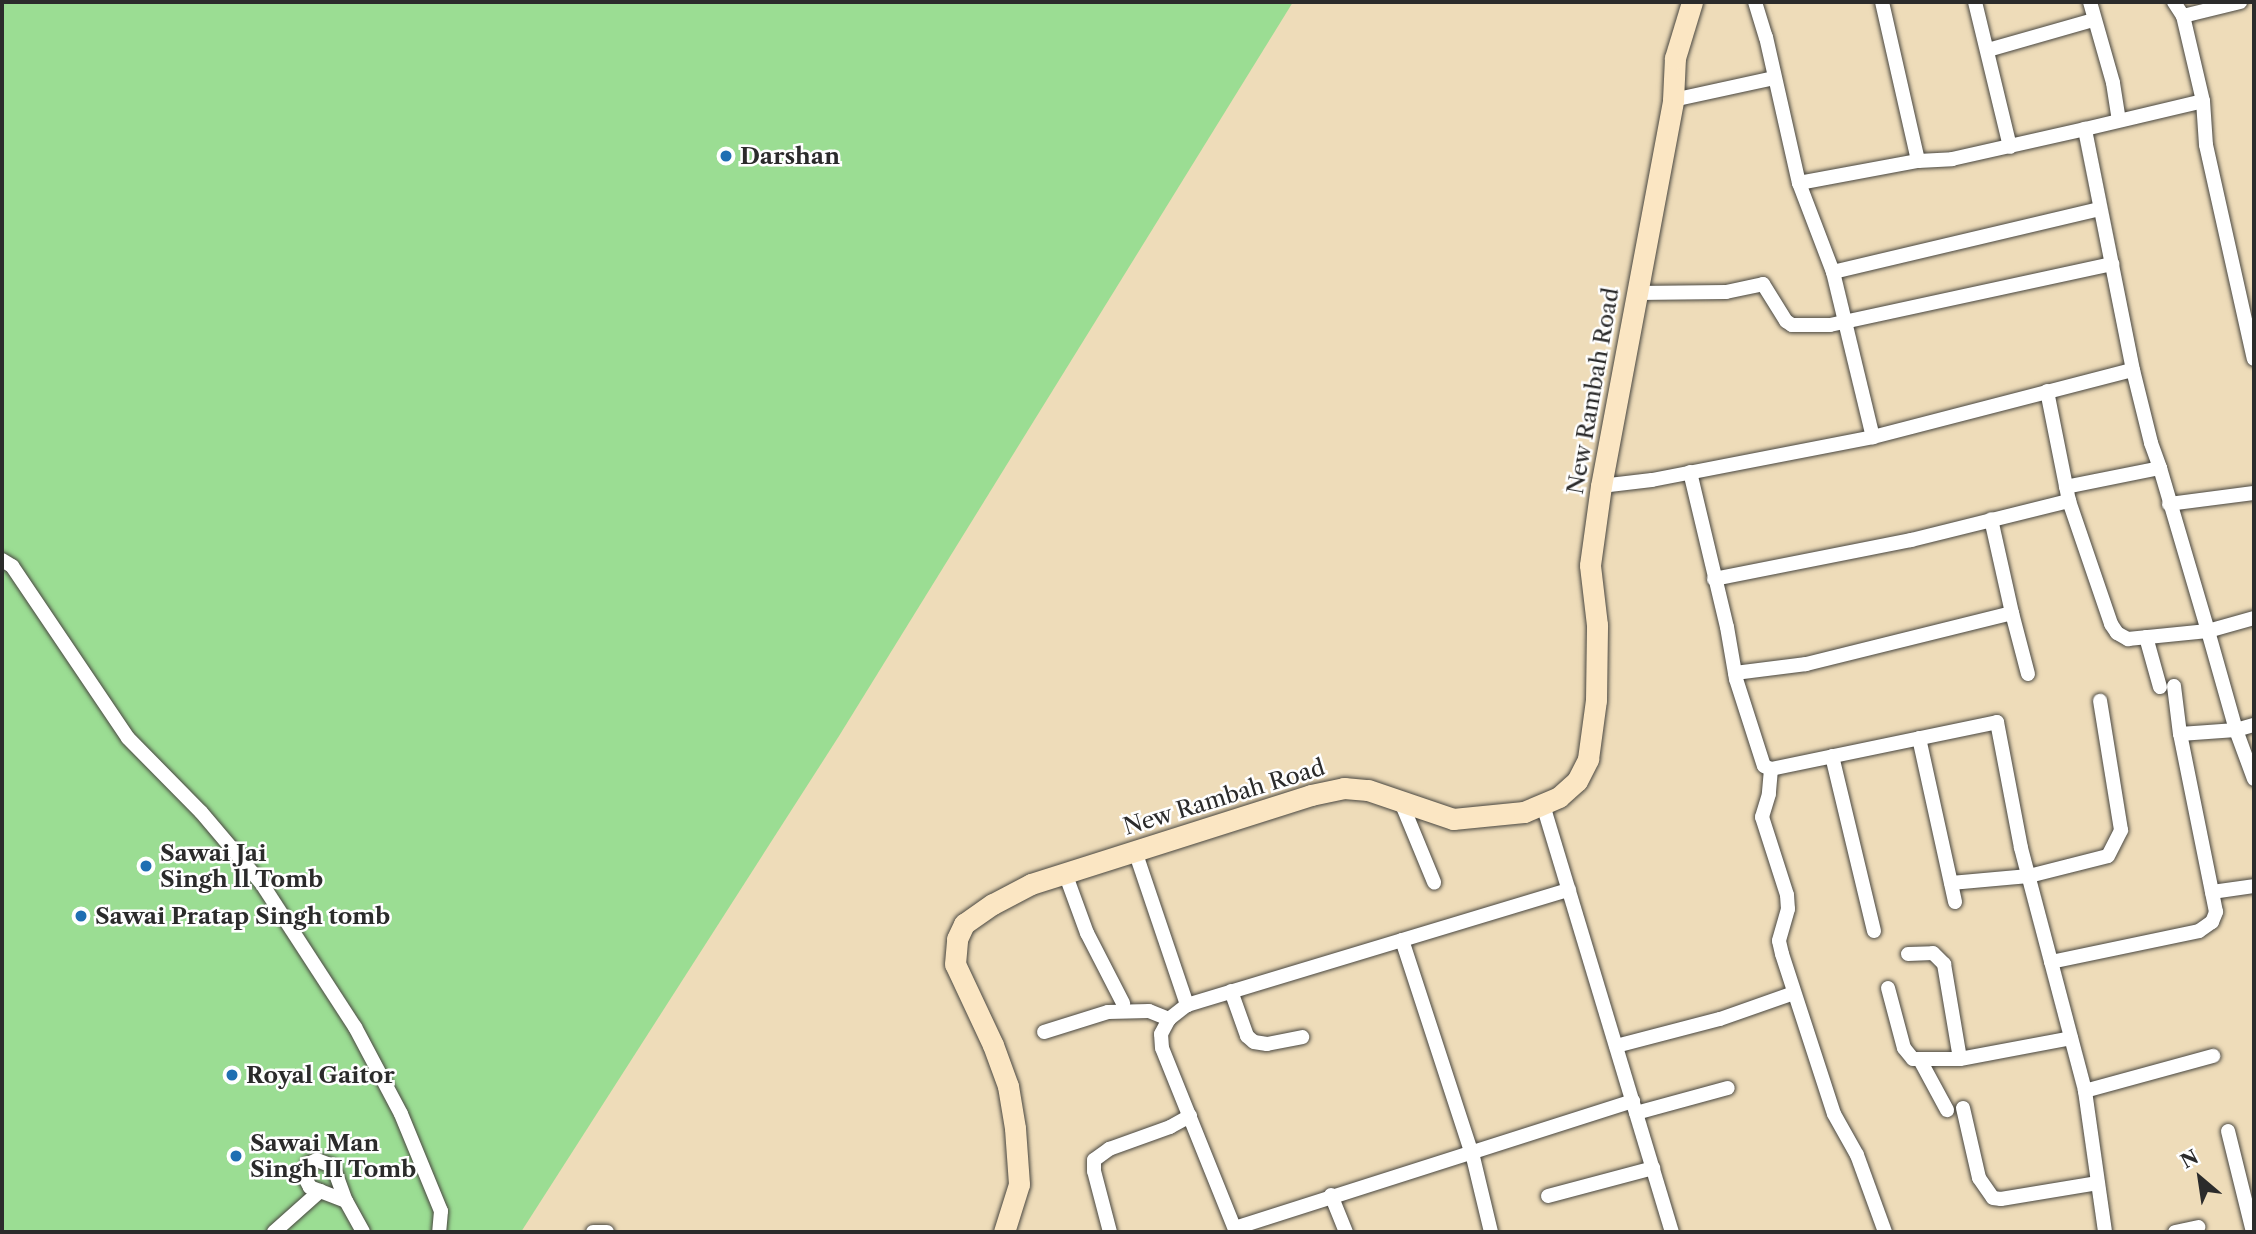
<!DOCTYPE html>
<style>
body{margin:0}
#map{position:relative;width:2256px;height:1234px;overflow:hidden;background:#eedcb9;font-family:"Libre Caslon Text",serif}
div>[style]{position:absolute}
.green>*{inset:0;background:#9bdd93}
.roads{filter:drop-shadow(0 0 2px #484640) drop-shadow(0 0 2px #484640)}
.street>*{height:14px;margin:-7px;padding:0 7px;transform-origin:7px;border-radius:7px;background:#fff}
.secondary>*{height:21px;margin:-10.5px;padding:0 10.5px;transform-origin:10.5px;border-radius:10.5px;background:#fbe6c3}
.dots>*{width:19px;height:19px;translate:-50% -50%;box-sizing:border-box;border:4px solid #fff;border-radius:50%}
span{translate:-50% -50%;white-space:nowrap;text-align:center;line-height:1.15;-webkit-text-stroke:5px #fff;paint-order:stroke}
.poi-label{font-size:23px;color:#2b2b2b;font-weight:700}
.left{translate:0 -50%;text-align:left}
.street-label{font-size:23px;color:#2b2b2b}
.frame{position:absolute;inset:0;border:4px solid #2b2b2b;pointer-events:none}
.north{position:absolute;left:2165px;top:1143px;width:70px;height:70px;-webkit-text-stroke:5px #fff;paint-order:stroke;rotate:331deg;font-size:19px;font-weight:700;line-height:28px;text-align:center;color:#2b2b2b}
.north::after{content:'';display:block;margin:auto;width:24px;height:32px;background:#2b2b2b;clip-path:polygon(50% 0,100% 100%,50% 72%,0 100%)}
</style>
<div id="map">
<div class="green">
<div style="clip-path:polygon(2px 2px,1293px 2px,839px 736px,521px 1232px,2px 1232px)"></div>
</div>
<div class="roads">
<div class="street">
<div style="left:1755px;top:2px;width:37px;rotate:73deg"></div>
<div style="left:1766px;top:37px;width:150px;rotate:77.3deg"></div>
<div style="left:1799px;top:183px;width:95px;rotate:69.1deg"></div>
<div style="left:1833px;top:272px;width:274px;rotate:-13.3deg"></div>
<div style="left:1882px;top:2px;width:163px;rotate:77.2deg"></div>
<div style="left:1975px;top:2px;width:149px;rotate:76.4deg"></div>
<div style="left:2090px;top:2px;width:84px;rotate:74.1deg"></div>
<div style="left:2113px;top:83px;width:37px;rotate:81deg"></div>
<div style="left:2183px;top:16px;width:59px;rotate:-13.8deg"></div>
<div style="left:1988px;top:50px;width:109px;rotate:-15.9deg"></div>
<div style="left:1673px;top:100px;width:103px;rotate:-12.3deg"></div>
<div style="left:2203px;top:101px;width:44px;rotate:86.1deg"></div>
<div style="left:2206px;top:145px;width:219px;rotate:77.4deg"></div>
<div style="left:1799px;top:183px;width:121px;rotate:-10.5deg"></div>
<div style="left:1918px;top:161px;width:34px;rotate:-3deg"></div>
<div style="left:1952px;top:159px;width:136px;rotate:-12.7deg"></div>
<div style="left:1833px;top:272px;width:170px;rotate:76.4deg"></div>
<div style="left:1637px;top:293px;width:89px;rotate:-0.6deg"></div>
<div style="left:1726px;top:292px;width:38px;rotate:-12deg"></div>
<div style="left:1763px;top:284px;width:44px;rotate:58.1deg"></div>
<div style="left:1786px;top:321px;width:7px;rotate:34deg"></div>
<div style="left:1792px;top:325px;width:38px"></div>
<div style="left:1830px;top:325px;width:289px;rotate:-12.2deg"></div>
<div style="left:2133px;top:370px;width:246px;rotate:-101.3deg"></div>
<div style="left:2085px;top:129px;width:121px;rotate:-13.3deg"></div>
<div style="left:2203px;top:101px;width:87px;rotate:-103.2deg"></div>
<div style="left:2183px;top:16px;width:17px;rotate:-123deg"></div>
<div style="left:2047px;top:391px;width:112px;rotate:78.7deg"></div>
<div style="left:2069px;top:501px;width:130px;rotate:71.1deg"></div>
<div style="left:2111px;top:624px;width:11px;rotate:56deg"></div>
<div style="left:2117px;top:633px;width:13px;rotate:29deg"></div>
<div style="left:2128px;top:639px;width:80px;rotate:-5.7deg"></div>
<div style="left:2208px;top:631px;width:170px;rotate:-106.4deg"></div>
<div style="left:1690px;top:472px;width:159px;rotate:76.6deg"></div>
<div style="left:1727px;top:627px;width:53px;rotate:80.2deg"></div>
<div style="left:1736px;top:679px;width:91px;rotate:72.2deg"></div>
<div style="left:1764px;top:766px;width:8px;rotate:23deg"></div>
<div style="left:1771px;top:769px;width:231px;rotate:-11.7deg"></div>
<div style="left:1997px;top:722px;width:128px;rotate:79.2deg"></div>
<div style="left:2021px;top:848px;width:251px;rotate:75.2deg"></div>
<div style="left:2085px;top:1091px;width:142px;rotate:81.9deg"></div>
<div style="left:1601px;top:486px;width:51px;rotate:-6.7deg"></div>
<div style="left:1652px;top:480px;width:225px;rotate:-11deg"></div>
<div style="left:1873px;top:437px;width:268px;rotate:-14.5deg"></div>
<div style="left:2133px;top:370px;width:75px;rotate:76.1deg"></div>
<div style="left:2151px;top:443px;width:27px;rotate:70deg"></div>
<div style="left:2160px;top:468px;width:96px;rotate:168.6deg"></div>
<div style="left:2169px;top:504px;width:86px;rotate:-7.4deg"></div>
<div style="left:2px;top:560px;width:12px;rotate:31deg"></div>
<div style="left:12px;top:566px;width:207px;rotate:56deg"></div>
<div style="left:128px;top:738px;width:104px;rotate:45.4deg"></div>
<div style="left:201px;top:812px;width:94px;rotate:49.7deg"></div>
<div style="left:262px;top:884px;width:171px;rotate:57deg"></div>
<div style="left:355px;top:1027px;width:98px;rotate:62.1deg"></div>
<div style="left:401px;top:1114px;width:105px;rotate:67.6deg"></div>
<div style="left:441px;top:1211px;width:21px;rotate:95deg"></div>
<div style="left:1714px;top:579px;width:201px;rotate:-11.2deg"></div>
<div style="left:1911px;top:540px;width:163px;rotate:-13.9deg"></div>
<div style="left:2012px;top:613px;width:63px;rotate:75.3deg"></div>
<div style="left:2254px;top:618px;width:48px;rotate:164.2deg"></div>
<div style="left:2208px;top:631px;width:103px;rotate:74.2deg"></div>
<div style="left:2236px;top:730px;width:19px;rotate:-16deg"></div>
<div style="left:2146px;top:637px;width:52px;rotate:74.4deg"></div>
<div style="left:1735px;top:673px;width:72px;rotate:-7.2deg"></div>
<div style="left:1806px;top:664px;width:212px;rotate:-13.9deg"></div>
<div style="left:2012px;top:613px;width:96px;rotate:-102.6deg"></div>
<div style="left:2174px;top:686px;width:48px;rotate:82.9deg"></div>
<div style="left:1919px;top:738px;width:168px;rotate:77.6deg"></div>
<div style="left:1832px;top:756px;width:180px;rotate:76.5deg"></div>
<div style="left:1771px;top:769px;width:25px;rotate:95deg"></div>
<div style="left:1769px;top:794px;width:24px;rotate:107deg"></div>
<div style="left:1762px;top:817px;width:82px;rotate:72.2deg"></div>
<div style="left:1787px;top:895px;width:14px;rotate:86deg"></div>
<div style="left:1788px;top:909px;width:33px;rotate:106deg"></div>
<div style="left:1779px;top:941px;width:13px;rotate:77deg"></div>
<div style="left:1782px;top:954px;width:168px;rotate:72deg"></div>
<div style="left:1834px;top:1114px;width:47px;rotate:60.7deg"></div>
<div style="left:1857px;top:1155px;width:82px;rotate:70deg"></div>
<div style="left:1401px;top:802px;width:87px;rotate:67.6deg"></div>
<div style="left:1543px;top:805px;width:446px;rotate:73.2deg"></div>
<div style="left:1135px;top:851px;width:163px;rotate:71.3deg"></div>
<div style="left:1065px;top:873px;width:64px;rotate:69.9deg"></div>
<div style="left:1087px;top:933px;width:79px;rotate:62.8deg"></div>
<div style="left:1951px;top:883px;width:78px;rotate:-5.1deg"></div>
<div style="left:2029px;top:876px;width:81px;rotate:-14.2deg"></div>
<div style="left:2108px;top:856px;width:29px;rotate:-63deg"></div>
<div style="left:2121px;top:830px;width:131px;rotate:-99.2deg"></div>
<div style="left:2212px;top:892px;width:42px;rotate:-8.1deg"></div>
<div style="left:1402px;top:940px;width:228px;rotate:71.9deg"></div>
<div style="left:1473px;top:1157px;width:77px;rotate:76.5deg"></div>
<div style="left:1908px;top:954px;width:25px;rotate:-2deg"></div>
<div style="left:1933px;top:953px;width:16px;rotate:45deg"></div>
<div style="left:1944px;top:964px;width:96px;rotate:80.4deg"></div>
<div style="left:2051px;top:962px;width:151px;rotate:-11.8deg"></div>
<div style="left:2199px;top:931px;width:16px;rotate:-35deg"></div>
<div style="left:2212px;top:922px;width:11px;rotate:-68deg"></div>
<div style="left:2216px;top:912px;width:182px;rotate:-101.4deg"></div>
<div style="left:2180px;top:734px;width:56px;rotate:-4.1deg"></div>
<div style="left:2236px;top:730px;width:52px;rotate:69.8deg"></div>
<div style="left:1888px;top:988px;width:62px;rotate:75.1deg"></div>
<div style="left:1904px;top:1048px;width:14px;rotate:51deg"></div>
<div style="left:1913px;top:1059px;width:47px"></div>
<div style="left:1960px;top:1059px;width:113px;rotate:-10.7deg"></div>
<div style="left:1231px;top:991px;width:48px;rotate:70.4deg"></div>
<div style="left:1247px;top:1036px;width:9px;rotate:41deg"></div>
<div style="left:1254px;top:1042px;width:13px;rotate:9deg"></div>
<div style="left:1267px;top:1044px;width:36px;rotate:-11deg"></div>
<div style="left:1044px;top:1032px;width:67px;rotate:-17.4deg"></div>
<div style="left:1108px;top:1012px;width:41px;rotate:-1.4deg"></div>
<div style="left:1149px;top:1011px;width:22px;rotate:22deg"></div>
<div style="left:1616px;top:1046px;width:107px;rotate:-14.6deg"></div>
<div style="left:1720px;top:1019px;width:78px;rotate:-19.4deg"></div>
<div style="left:1920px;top:1060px;width:57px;rotate:61.6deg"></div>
<div style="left:2085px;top:1091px;width:133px;rotate:-15.3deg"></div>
<div style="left:1963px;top:1108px;width:72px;rotate:77.1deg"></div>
<div style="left:1979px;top:1178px;width:24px;rotate:55deg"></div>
<div style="left:1993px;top:1198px;width:8px;rotate:7deg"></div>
<div style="left:2001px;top:1199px;width:98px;rotate:-9.4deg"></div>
<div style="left:1636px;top:1113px;width:95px;rotate:-15.2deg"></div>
<div style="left:2228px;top:1131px;width:104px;rotate:76.1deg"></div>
<div style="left:1331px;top:1195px;width:40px;rotate:68deg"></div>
<div style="left:1548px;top:1196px;width:109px;rotate:-14.9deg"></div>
<div style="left:346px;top:1201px;width:39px;rotate:-159deg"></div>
<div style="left:310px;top:1187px;width:10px;rotate:-119deg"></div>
<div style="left:305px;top:1178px;width:14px;rotate:-78deg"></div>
<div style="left:308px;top:1164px;width:10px;rotate:-24deg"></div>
<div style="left:317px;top:1160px;width:17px;rotate:21deg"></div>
<div style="left:333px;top:1166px;width:37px;rotate:70deg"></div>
<div style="left:346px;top:1201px;width:35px;rotate:61deg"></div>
<div style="left:1235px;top:1228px;width:418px;rotate:-17.7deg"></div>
<div style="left:274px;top:1232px;width:62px;rotate:-41.7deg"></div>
<div style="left:593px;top:1232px;width:14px"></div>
<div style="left:1110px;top:1232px;width:63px;rotate:-104.7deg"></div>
<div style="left:1094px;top:1171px;width:11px;rotate:-90deg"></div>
<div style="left:1094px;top:1160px;width:19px;rotate:-36deg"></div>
<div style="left:1109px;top:1149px;width:65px;rotate:-19.8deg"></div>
<div style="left:1170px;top:1127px;width:23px;rotate:-29deg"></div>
<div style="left:1236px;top:1232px;width:198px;rotate:-111.9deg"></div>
<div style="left:1162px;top:1048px;width:14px;rotate:-94deg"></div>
<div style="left:1161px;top:1034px;width:17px;rotate:-62deg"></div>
<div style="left:1169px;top:1019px;width:23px;rotate:-38deg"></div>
<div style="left:1187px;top:1005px;width:399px;rotate:-16.8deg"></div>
<div style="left:2175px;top:1232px;width:24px;rotate:-12deg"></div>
</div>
<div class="secondary">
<div style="left:1004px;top:1232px;width:50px;rotate:-72.6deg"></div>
<div style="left:1019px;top:1184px;width:56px;rotate:-94.1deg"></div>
<div style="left:1015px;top:1128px;width:43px;rotate:-99.5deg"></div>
<div style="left:1008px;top:1086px;width:44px;rotate:-110.1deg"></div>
<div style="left:993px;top:1045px;width:89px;rotate:-115.1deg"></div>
<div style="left:955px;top:964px;width:25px;rotate:-85deg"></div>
<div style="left:957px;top:939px;width:17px;rotate:-65deg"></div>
<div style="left:964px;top:924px;width:35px;rotate:-35deg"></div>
<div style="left:993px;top:904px;width:43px;rotate:-27.8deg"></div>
<div style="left:1031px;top:884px;width:294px;rotate:-17.6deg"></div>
<div style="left:1311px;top:795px;width:34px;rotate:-12deg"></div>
<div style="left:1344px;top:788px;width:24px;rotate:5deg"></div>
<div style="left:1368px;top:790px;width:90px;rotate:18.8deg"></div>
<div style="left:1453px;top:819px;width:71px;rotate:-5.6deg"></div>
<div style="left:1524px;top:812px;width:38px;rotate:-23deg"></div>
<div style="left:1559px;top:797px;width:24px;rotate:-42deg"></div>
<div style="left:1577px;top:781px;width:25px;rotate:-63deg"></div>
<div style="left:1588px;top:759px;width:60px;rotate:-82.3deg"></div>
<div style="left:1596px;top:700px;width:75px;rotate:-89.2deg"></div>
<div style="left:1597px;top:625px;width:60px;rotate:-96.7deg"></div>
<div style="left:1590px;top:565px;width:80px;rotate:-82.1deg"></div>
<div style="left:1601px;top:486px;width:393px;rotate:-79.4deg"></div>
<div style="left:1673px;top:100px;width:42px;rotate:-87.3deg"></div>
<div style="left:1675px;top:58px;width:59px;rotate:-73.1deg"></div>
</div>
</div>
<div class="dots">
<div style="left:726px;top:156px;background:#1f6fb2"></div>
<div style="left:146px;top:866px;background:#1f6fb2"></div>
<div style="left:81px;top:916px;background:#1f6fb2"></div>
<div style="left:232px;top:1075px;background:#1f6fb2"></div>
<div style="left:236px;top:1156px;background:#1f6fb2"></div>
</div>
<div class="poi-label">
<span class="left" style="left:740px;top:156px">Darshan</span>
<span class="left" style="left:160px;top:866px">Sawai Jai<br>Singh ll Tomb</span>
<span class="left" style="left:95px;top:916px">Sawai Pratap Singh tomb</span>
<span class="left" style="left:246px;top:1075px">Royal Gaitor</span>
<span class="left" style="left:250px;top:1156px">Sawai Man<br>Singh II Tomb</span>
</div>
<div class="street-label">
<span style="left:1593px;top:391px;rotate:-80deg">New Rambah Road</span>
<span style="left:1224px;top:797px;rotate:-17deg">New Rambah Road</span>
</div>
<div class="frame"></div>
<div class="north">N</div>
</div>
